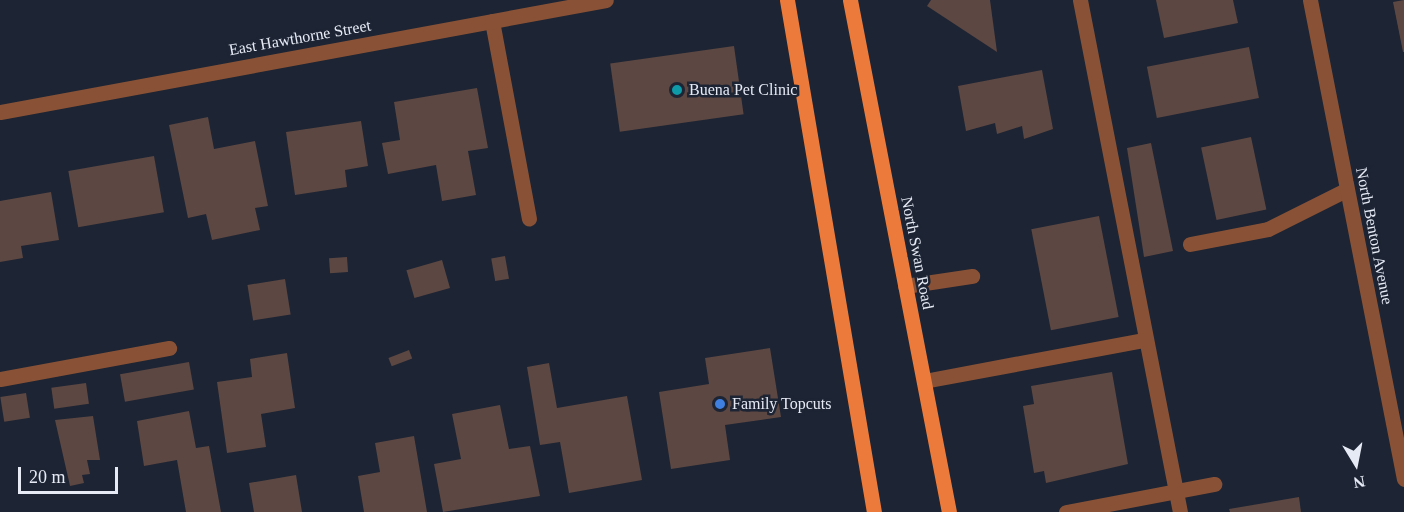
<!DOCTYPE html>
<style>
body{margin:0}
#map{position:relative;width:1404px;height:512px;overflow:hidden;background:#1d2433;font-family:Georgia,serif}
div>[style]{position:absolute}
.building>*{inset:0;background:#5c4742;transform-origin:0 0}
.service>*{height:15px;margin:-7.5px;padding:0 7.5px;transform-origin:7.5px;border-radius:7.5px;background:#895236}
.minor>*{height:15px;margin:-7.5px;padding:0 7.5px;transform-origin:7.5px;border-radius:7.5px;background:#895236}
.primary>*{height:15px;margin:-7.5px;padding:0 7.5px;transform-origin:7.5px;border-radius:7.5px;background:#ec7b3b}
.dots>*{width:16px;height:16px;translate:-50% -50%;box-sizing:border-box;border:3px solid #1d2433;border-radius:50%}
span{translate:-50% -50%;white-space:nowrap;text-align:center;line-height:1.15;-webkit-text-stroke:5px #1d2433;paint-order:stroke}
.street-label{font-size:16px;color:#e5eaf5}
.poi-label{font-size:16px;color:#e5eaf5}
.left{translate:0 -50%;text-align:left}
.north{position:absolute;left:1326px;top:434px;width:60px;height:60px;-webkit-text-stroke:4px #1d2433;paint-order:stroke;rotate:170deg;font-size:16px;font-weight:700;line-height:24px;text-align:center;color:#e5eaf5}
.north::after{content:'';display:block;margin:auto;width:21px;height:27px;background:#e5eaf5;clip-path:polygon(50% 0,100% 100%,50% 72%,0 100%)}
.scale{position:absolute;left:18px;top:467px;width:100px;height:27px;box-sizing:border-box;border:3px solid #e5eaf5;border-top:0;padding-left:8px;font-size:18px;line-height:21px;white-space:nowrap;color:#e5eaf5;-webkit-text-stroke:4px #1d2433;paint-order:stroke}
</style>
<div id="map">
<div class="building">
<div style="clip-path:polygon(931px 0,990px 0,997px 52px,927px 6px)"></div>
<div style="clip-path:polygon(1156px 0,1233px 0,1238px 23px,1164px 38px)"></div>
<div style="clip-path:polygon(1404px 0,1404px 52px,1403px 52px,1393px 2px)"></div>
<div style="left:734px;top:46px;width:69px;height:125px;rotate:82deg"></div>
<div style="left:1249px;top:47px;width:52px;height:104px;rotate:79deg"></div>
<div style="clip-path:polygon(1042px 70px,1053px 129px,1024px 139px,1022px 126px,997px 134px,995px 123px,966px 131px,958px 86px)"></div>
<div style="clip-path:polygon(477px 88px,488px 148px,468px 151px,476px 195px,442px 201px,436px 165px,388px 174px,382px 143px,400px 140px,394px 102px)"></div>
<div style="clip-path:polygon(208px 117px,214px 149px,255px 141px,268px 206px,255px 208px,260px 230px,212px 240px,206px 214px,188px 218px,169px 125px)"></div>
<div style="clip-path:polygon(361px 121px,368px 166px,345px 170px,347px 187px,295px 195px,286px 132px)"></div>
<div style="left:1251px;top:137px;width:74px;height:51px;rotate:78deg"></div>
<div style="clip-path:polygon(1151px 143px,1173px 251px,1144px 257px,1127px 148px)"></div>
<div style="left:154px;top:156px;width:57px;height:87px;rotate:80deg"></div>
<div style="clip-path:polygon(51px 192px,59px 240px,21px 246px,23px 258px,0 262px,0 201px)"></div>
<div style="left:1099px;top:216px;width:103px;height:69px;rotate:79deg"></div>
<div style="left:505px;top:256px;width:23px;height:14px;rotate:80deg"></div>
<div style="left:347px;top:257px;width:15px;height:18px;rotate:86deg"></div>
<div style="left:442px;top:260px;width:29px;height:37px;rotate:74deg"></div>
<div style="left:285px;top:279px;width:36px;height:38px;rotate:81deg"></div>
<div style="clip-path:polygon(770px 348px,781px 417px,725px 425px,730px 460px,671px 469px,659px 392px,709px 384px,705px 358px)"></div>
<div style="left:409px;top:350px;width:9px;height:22px;rotate:69deg"></div>
<div style="clip-path:polygon(287px 353px,295px 408px,261px 414px,266px 447px,227px 453px,217px 382px,252px 377px,250px 359px)"></div>
<div style="left:189px;top:362px;width:28px;height:70px;rotate:80deg"></div>
<div style="clip-path:polygon(549px 363px,557px 408px,627px 396px,642px 480px,569px 493px,560px 442px,540px 445px,527px 367px)"></div>
<div style="clip-path:polygon(1112px 372px,1128px 464px,1046px 483px,1044px 471px,1034px 473px,1023px 406px,1034px 404px,1031px 386px)"></div>
<div style="left:86px;top:383px;width:21px;height:35px;rotate:82deg"></div>
<div style="left:26px;top:393px;width:25px;height:26px;rotate:81deg"></div>
<div style="clip-path:polygon(500px 405px,509px 449px,530px 446px,540px 496px,443px 512px,434px 464px,461px 459px,452px 414px)"></div>
<div style="clip-path:polygon(189px 411px,196px 448px,209px 446px,221px 512px,186px 512px,177px 460px,144px 466px,137px 421px)"></div>
<div style="clip-path:polygon(93px 416px,100px 460px,87px 460px,90px 474px,82px 475px,84px 483px,70px 486px,55px 420px)"></div>
<div style="clip-path:polygon(414px 436px,427px 512px,364px 512px,358px 476px,380px 472px,375px 443px)"></div>
<div style="clip-path:polygon(296px 475px,302px 512px,254px 512px,249px 483px)"></div>
<div style="clip-path:polygon(1299px 497px,1301px 512px,1230px 512px,1229px 509px)"></div>
</div>
<div class="service">
<div style="left:1080px;top:0;width:522px;rotate:78.95deg"></div>
<div style="left:492px;top:21px;width:201px;rotate:79.4deg"></div>
<div style="left:1190px;top:244px;width:79px;rotate:-10.9deg"></div>
<div style="left:1268px;top:229px;width:87px;rotate:-26.6deg"></div>
<div style="left:905px;top:286px;width:68px;rotate:-8.5deg"></div>
<div style="left:0;top:379px;width:172px;rotate:-10.4deg"></div>
<div style="left:924px;top:381px;width:224px;rotate:-10.6deg"></div>
<div style="left:1066px;top:512px;width:151px;rotate:-10.7deg"></div>
</div>
<div class="minor">
<div style="left:1310px;top:0;width:488px;rotate:78.9deg"></div>
<div style="left:0;top:112px;width:616px;rotate:-10.47deg"></div>
</div>
<div class="primary">
<div style="left:787px;top:0;width:519px;rotate:80.36deg"></div>
<div style="left:850px;top:0;width:521px;rotate:79.06deg"></div>
</div>
<div class="dots">
<div style="left:677px;top:90px;background:#0f9aa8"></div>
<div style="left:720px;top:404px;background:#3f7fe0"></div>
</div>
<div class="street-label">
<span style="left:300px;top:38px;rotate:-10deg">East Hawthorne Street</span>
<span style="left:1374px;top:236px;rotate:79deg">North Benton Avenue</span>
<span style="left:917px;top:253px;rotate:79deg">North Swan Road</span>
</div>
<div class="poi-label">
<span class="left" style="left:689px;top:90px">Buena Pet Clinic</span>
<span class="left" style="left:732px;top:404px">Family Topcuts</span>
</div>
<div class="north">N</div>
<div class="scale">20 m</div>
</div>
